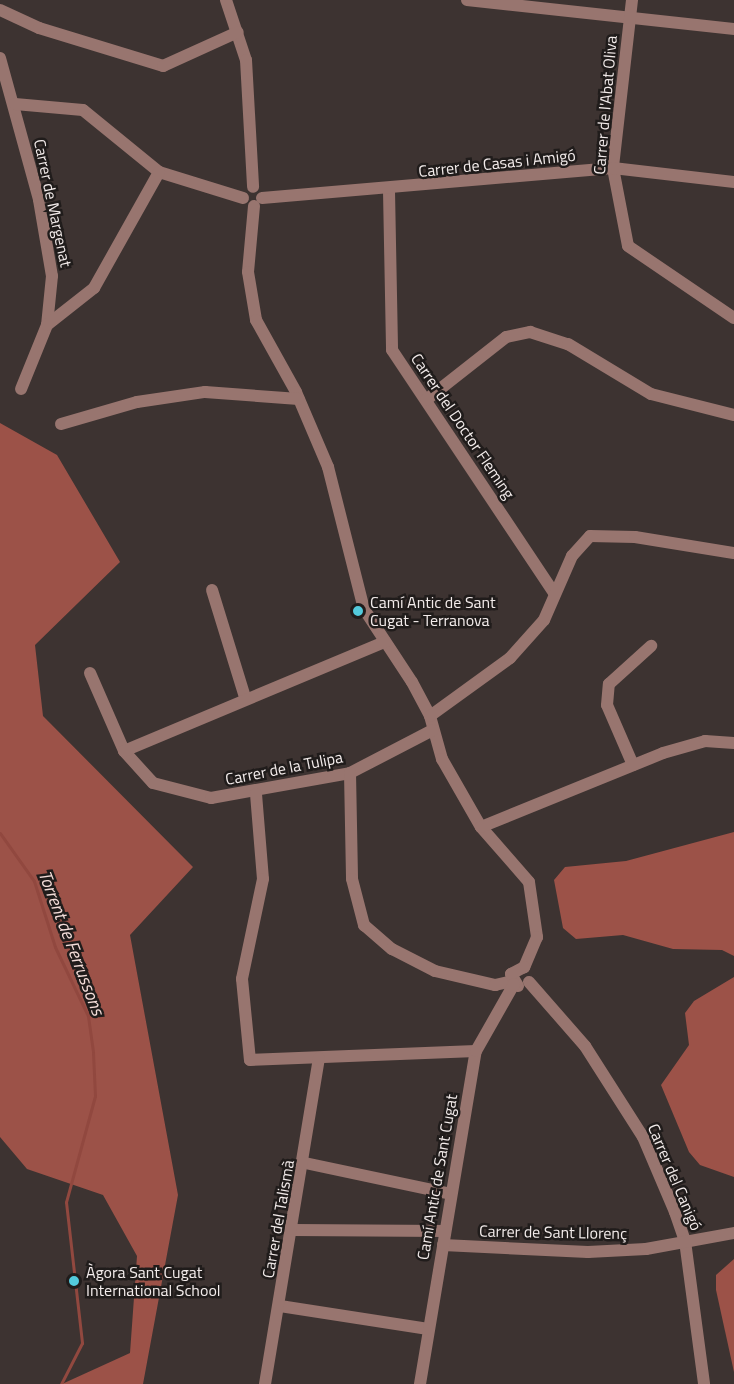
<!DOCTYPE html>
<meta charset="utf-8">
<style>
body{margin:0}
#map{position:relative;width:734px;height:1384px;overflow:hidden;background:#3d3331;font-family:"Titillium Web",sans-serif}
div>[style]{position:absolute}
.forest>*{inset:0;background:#9c5248}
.stream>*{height:3px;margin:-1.5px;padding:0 1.5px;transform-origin:1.5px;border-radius:1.5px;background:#91483f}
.street>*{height:12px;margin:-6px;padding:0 6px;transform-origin:6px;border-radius:6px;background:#98756f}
.dots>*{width:16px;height:16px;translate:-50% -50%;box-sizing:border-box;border:3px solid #201c1b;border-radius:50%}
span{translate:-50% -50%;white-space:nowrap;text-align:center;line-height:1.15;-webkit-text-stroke:5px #201c1b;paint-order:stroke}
.street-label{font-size:16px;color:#f3eceb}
.poi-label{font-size:16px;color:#f3eceb}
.left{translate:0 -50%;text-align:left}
.water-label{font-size:18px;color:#f3dcd8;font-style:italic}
</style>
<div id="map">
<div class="forest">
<div style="clip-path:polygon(0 423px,57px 455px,120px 562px,35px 645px,43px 716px,193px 867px,130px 935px,178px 1195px,143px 1384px,62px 1384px,130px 1353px,137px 1256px,103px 1195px,27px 1169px,0 1137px)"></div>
<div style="clip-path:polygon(734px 832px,734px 956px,722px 950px,673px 949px,623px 935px,576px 939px,563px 928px,554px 880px,565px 867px,626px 861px)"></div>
<div style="clip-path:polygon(734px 977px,734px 1177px,700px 1165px,689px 1152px,661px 1085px,689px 1045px,685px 1013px,694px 1001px)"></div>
<div style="clip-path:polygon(734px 1259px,734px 1372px,716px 1290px,716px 1275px)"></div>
</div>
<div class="stream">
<div style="left:0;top:833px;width:59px;rotate:54.7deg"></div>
<div style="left:34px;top:881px;width:69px;rotate:72.3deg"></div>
<div style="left:55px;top:947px;width:76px;rotate:64.4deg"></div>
<div style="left:88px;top:1016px;width:37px;rotate:82deg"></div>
<div style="left:93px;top:1053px;width:43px;rotate:87.3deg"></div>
<div style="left:95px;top:1096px;width:110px;rotate:105.3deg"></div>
<div style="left:66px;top:1202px;width:142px;rotate:83.5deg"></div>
<div style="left:82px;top:1343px;width:46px;rotate:117.1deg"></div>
</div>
<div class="street">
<div style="left:226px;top:0;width:63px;rotate:71.6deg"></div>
<div style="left:246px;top:60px;width:127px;rotate:86.8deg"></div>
<div style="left:467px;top:0;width:269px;rotate:6.2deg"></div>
<div style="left:632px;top:0;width:169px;rotate:96.5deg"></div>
<div style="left:613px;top:168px;width:79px;rotate:79.1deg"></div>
<div style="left:628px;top:246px;width:128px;rotate:34.2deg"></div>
<div style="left:0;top:10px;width:43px;rotate:24.8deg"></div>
<div style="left:39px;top:28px;width:130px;rotate:17deg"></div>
<div style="left:163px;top:66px;width:82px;rotate:-24.4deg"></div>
<div style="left:0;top:58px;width:147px;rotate:74.6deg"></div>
<div style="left:39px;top:200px;width:77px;rotate:80.3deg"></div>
<div style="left:52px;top:276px;width:49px;rotate:95.8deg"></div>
<div style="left:47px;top:325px;width:69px;rotate:112.1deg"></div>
<div style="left:15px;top:104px;width:68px;rotate:5deg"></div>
<div style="left:83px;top:110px;width:98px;rotate:39.2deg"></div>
<div style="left:159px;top:172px;width:88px;rotate:17.2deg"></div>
<div style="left:389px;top:191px;width:159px;rotate:88.9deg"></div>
<div style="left:392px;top:350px;width:293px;rotate:56.3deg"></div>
<div style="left:262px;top:198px;width:352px;rotate:-4.9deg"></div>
<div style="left:613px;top:168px;width:122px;rotate:6.6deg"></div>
<div style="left:254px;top:206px;width:66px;rotate:95.2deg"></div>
<div style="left:248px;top:272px;width:49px;rotate:80.5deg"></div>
<div style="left:256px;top:320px;width:82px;rotate:60.9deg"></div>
<div style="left:296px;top:392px;width:82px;rotate:66.9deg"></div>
<div style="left:328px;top:467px;width:146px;rotate:75.8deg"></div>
<div style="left:364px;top:609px;width:87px;rotate:56.7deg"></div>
<div style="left:412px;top:682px;width:38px;rotate:62deg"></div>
<div style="left:430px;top:716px;width:45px;rotate:74.4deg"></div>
<div style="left:442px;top:759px;width:78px;rotate:60.2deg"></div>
<div style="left:481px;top:827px;width:73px;rotate:48.9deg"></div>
<div style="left:529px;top:882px;width:56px;rotate:81.7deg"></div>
<div style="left:537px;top:937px;width:33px;rotate:113deg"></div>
<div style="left:47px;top:325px;width:60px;rotate:-38.2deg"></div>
<div style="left:94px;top:288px;width:133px;rotate:-60.7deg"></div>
<div style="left:426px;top:400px;width:102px;rotate:-38.2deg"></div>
<div style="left:506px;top:337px;width:25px;rotate:-12deg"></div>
<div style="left:530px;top:332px;width:40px;rotate:18deg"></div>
<div style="left:568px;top:344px;width:97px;rotate:31.1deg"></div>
<div style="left:651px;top:394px;width:86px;rotate:14.2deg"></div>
<div style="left:61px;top:424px;width:79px;rotate:-16.1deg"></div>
<div style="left:137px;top:402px;width:69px;rotate:-8.4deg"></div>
<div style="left:205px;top:392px;width:94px;rotate:4.3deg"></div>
<div style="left:212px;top:590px;width:112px;rotate:72.9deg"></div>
<div style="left:90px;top:673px;width:85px;rotate:66.4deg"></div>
<div style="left:124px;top:751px;width:43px;rotate:47.8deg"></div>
<div style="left:153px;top:783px;width:60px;rotate:14.5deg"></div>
<div style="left:211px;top:798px;width:141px;rotate:-10.2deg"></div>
<div style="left:350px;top:773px;width:93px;rotate:-27.4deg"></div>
<div style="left:430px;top:716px;width:99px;rotate:-35.9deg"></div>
<div style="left:510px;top:658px;width:51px;rotate:-48.2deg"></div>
<div style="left:544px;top:620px;width:70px;rotate:-66.4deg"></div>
<div style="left:572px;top:556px;width:27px;rotate:-48deg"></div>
<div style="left:590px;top:536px;width:45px;rotate:1.3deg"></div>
<div style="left:635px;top:537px;width:100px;rotate:9.2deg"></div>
<div style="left:124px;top:751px;width:283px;rotate:-22.7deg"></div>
<div style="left:633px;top:765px;width:65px;rotate:-113.4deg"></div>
<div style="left:607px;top:705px;width:21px;rotate:-85deg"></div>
<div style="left:609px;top:684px;width:57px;rotate:-42.1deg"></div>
<div style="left:350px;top:773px;width:106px;rotate:88.9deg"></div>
<div style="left:352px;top:879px;width:48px;rotate:75.4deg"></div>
<div style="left:364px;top:925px;width:37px;rotate:41deg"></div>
<div style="left:392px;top:949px;width:48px;rotate:27.1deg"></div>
<div style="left:435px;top:971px;width:62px;rotate:13.1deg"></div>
<div style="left:495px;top:985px;width:17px;rotate:-13deg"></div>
<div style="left:256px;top:794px;width:85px;rotate:85.3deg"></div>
<div style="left:263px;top:879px;width:102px;rotate:101.9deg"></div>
<div style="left:242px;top:979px;width:81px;rotate:84.4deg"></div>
<div style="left:250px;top:1060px;width:226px;rotate:-2.3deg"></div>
<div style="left:481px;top:827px;width:196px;rotate:-22.1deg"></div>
<div style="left:663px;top:753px;width:44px;rotate:-15.9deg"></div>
<div style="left:705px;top:741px;width:29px;rotate:4deg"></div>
<div style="left:529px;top:982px;width:85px;rotate:48.8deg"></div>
<div style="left:585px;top:1046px;width:108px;rotate:57.5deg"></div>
<div style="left:643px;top:1137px;width:82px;rotate:66.9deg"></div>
<div style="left:675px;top:1212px;width:31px;rotate:71deg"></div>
<div style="left:685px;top:1241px;width:144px;rotate:82.4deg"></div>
<div style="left:518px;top:986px;width:14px;rotate:-120deg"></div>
<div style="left:511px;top:974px;width:15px;rotate:-28deg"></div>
<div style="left:305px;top:1163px;width:149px;rotate:12deg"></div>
<div style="left:293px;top:1230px;width:152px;rotate:0.4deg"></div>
<div style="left:443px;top:1245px;width:145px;rotate:2.8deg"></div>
<div style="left:588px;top:1252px;width:58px;rotate:-3deg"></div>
<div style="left:646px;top:1249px;width:89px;rotate:-10.3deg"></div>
<div style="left:280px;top:1306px;width:150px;rotate:8.8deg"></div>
<div style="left:265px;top:1384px;width:330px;rotate:-80.6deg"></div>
<div style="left:420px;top:1384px;width:338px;rotate:-80.5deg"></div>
<div style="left:476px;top:1051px;width:77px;rotate:-60.4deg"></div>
</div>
<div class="dots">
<div style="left:358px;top:611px;background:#53cadc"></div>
<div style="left:74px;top:1281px;background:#53cadc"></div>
</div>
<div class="street-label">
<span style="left:605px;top:105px;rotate:-85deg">Carrer de l'Abat Oliva</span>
<span style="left:497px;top:163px;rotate:-6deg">Carrer de Casas i Amigó</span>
<span style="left:53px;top:203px;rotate:78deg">Carrer de Margenat</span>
<span style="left:463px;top:426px;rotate:56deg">Carrer del Doctor Fleming</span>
<span style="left:284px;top:768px;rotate:-11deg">Carrer de la Tulipa</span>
<span style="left:437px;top:1177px;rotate:-80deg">Camí Antic de Sant Cugat</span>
<span style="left:675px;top:1177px;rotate:67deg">Carrer del Canigó</span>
<span style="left:278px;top:1219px;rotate:-80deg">Carrer del Talismà</span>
<span style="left:553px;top:1232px;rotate:1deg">Carrer de Sant Llorenç</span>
</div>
<div class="poi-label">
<span class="left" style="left:370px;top:611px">Camí Antic de Sant<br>Cugat - Terranova</span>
<span class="left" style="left:86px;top:1281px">Àgora Sant Cugat<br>International School</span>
</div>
<div class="water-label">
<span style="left:71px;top:943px;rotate:69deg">Torrent de Ferrussons</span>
</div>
</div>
